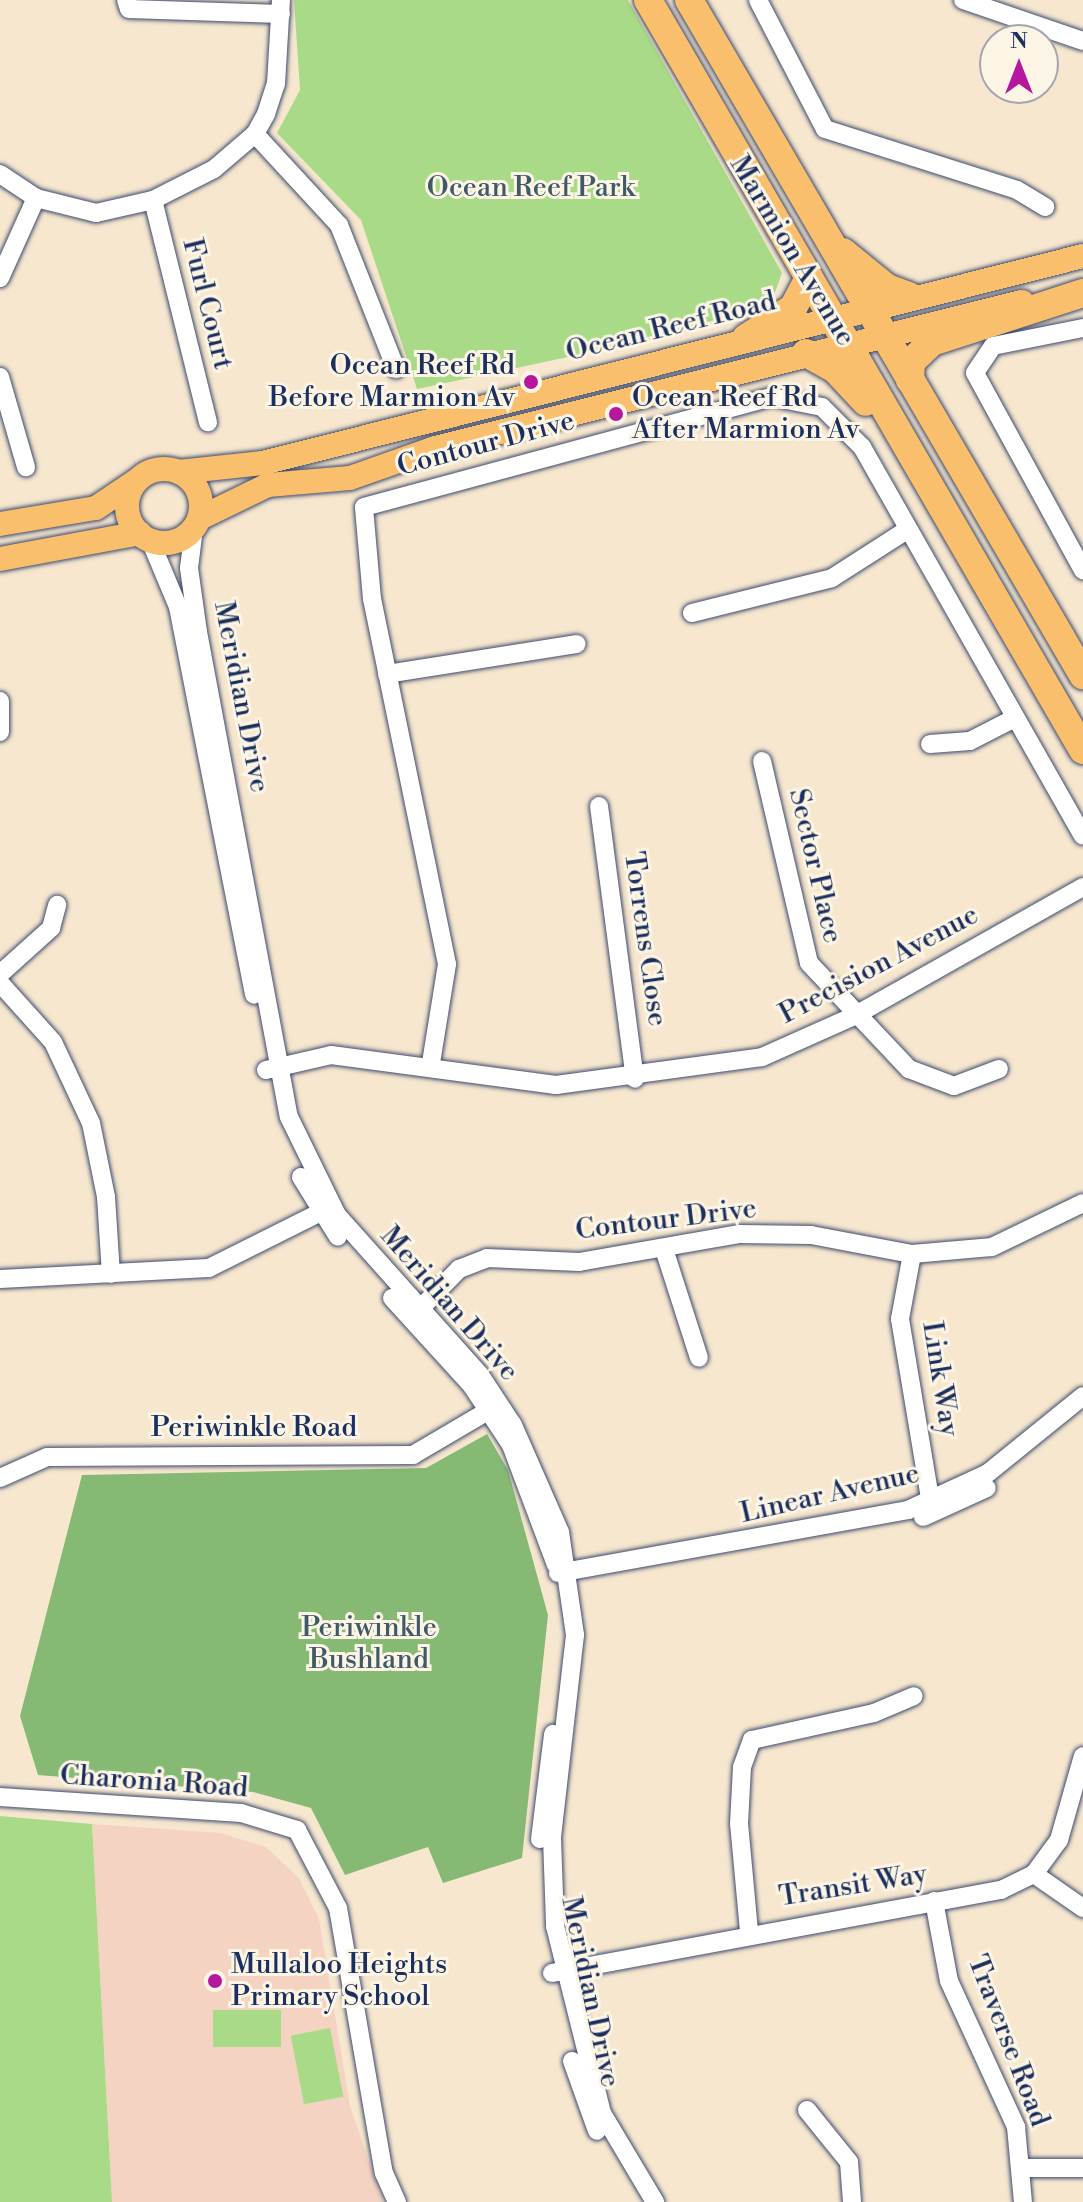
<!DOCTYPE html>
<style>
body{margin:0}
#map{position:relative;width:1083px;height:2202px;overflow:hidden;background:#f7e7cf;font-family:"Libre Bodoni",serif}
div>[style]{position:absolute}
.built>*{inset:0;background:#f5d3c2}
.green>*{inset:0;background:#a9da88;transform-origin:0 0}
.forest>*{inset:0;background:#86ba74}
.roads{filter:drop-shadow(0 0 2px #3c4b6f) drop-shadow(0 0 2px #3c4b6f)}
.minor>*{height:18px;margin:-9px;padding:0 9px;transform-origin:9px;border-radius:9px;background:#fff}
.major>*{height:24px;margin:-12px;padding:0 12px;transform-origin:12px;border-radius:12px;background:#f9bf6d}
.major>.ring{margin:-12px;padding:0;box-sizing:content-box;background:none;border:24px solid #f9bf6d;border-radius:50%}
.highway>*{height:28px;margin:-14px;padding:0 14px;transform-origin:14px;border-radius:14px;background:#f9bf6d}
.dots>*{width:22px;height:22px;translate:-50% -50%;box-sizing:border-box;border:4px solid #fcf5e5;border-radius:50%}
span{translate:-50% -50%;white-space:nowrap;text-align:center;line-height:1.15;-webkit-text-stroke:6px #fcf5e5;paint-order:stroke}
.park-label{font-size:28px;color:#3e5a68}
.street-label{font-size:28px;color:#1b2f5e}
.poi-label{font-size:28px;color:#1b2f5e}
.right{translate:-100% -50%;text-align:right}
.left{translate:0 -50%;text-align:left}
.north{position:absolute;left:979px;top:24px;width:80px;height:80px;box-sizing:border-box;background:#fcf5e5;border:2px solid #a2a6af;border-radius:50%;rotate:0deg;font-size:22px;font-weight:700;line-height:32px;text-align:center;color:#1b2f5e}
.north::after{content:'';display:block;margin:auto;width:28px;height:36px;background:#b5179e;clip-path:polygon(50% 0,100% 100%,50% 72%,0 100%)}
</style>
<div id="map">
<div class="built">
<div style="clip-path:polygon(92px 1824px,221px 1833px,266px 1847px,299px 1878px,319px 1919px,350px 2106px,383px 2202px,112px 2202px)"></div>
</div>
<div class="green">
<div style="clip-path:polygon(294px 0,628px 0,782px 273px,774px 295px,763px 307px,695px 330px,417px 389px,361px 220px,277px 133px,300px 90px)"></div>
<div style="clip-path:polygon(0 1816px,92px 1824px,112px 2202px,0 2202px)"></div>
<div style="left:213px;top:2010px;width:68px;height:37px"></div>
<div style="left:330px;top:2028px;width:70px;height:40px;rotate:79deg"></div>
</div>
<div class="forest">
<div style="clip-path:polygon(487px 1434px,508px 1470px,548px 1615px,522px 1858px,443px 1883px,428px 1847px,345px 1875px,311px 1808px,253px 1792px,38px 1775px,20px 1716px,82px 1475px,426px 1468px)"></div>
</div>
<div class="roads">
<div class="minor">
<div style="left:126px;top:0;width:9px;rotate:72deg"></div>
<div style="left:129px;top:9px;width:152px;rotate:1.9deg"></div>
<div style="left:758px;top:0;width:145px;rotate:62.6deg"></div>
<div style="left:825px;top:129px;width:201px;rotate:17.6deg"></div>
<div style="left:1017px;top:190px;width:33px;rotate:31deg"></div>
<div style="left:963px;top:0;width:127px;rotate:18.9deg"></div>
<div style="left:255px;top:134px;width:124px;rotate:47.3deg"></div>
<div style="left:339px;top:225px;width:155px;rotate:68.4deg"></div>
<div style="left:0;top:174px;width:43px;rotate:33.7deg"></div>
<div style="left:36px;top:198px;width:62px;rotate:14deg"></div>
<div style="left:96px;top:213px;width:58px;rotate:-12.8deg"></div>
<div style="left:153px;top:200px;width:68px;rotate:-26.9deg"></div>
<div style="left:214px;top:169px;width:54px;rotate:-40.5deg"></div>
<div style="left:255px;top:134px;width:23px;rotate:-61deg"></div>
<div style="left:266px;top:114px;width:32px;rotate:-72deg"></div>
<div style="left:276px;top:84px;width:84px;rotate:-86.6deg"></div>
<div style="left:153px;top:200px;width:229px;rotate:76.1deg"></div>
<div style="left:0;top:278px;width:88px;rotate:-65.8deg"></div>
<div style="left:1083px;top:328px;width:92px;rotate:168.7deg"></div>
<div style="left:993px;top:346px;width:32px;rotate:124deg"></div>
<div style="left:975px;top:373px;width:225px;rotate:61.3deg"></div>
<div style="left:0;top:377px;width:94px;rotate:73.9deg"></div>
<div style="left:194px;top:528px;width:40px;rotate:97.1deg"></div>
<div style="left:189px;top:568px;width:65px;rotate:82deg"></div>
<div style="left:198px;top:632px;width:493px;rotate:79.4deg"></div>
<div style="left:289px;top:1117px;width:109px;rotate:63.9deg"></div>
<div style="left:337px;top:1215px;width:215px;rotate:48.2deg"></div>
<div style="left:480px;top:1375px;width:60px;rotate:56.6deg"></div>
<div style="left:513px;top:1425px;width:117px;rotate:66.3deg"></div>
<div style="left:560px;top:1532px;width:104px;rotate:81.7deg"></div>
<div style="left:575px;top:1635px;width:204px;rotate:96.5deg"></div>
<div style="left:552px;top:1838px;width:88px;rotate:88deg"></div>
<div style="left:555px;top:1926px;width:193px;rotate:75.9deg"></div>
<div style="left:602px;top:2113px;width:104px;rotate:59.2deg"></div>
<div style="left:150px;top:540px;width:73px;rotate:67.3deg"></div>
<div style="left:178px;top:607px;width:395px;rotate:78.9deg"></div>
<div style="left:692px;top:613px;width:144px;rotate:-14deg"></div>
<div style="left:832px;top:578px;width:85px;rotate:-32.6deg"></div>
<div style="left:387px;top:674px;width:192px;rotate:-9deg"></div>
<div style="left:0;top:701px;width:31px;rotate:90deg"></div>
<div style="left:930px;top:744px;width:40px;rotate:-4.3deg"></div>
<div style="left:970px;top:741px;width:51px;rotate:-27.1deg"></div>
<div style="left:762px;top:761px;width:207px;rotate:76.9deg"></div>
<div style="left:809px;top:963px;width:146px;rotate:46.7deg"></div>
<div style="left:909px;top:1069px;width:48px;rotate:20.7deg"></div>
<div style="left:954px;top:1086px;width:48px;rotate:-20.7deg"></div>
<div style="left:599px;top:806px;width:275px;rotate:82.5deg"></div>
<div style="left:0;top:974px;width:69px;rotate:-42deg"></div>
<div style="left:51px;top:928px;width:24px;rotate:-75deg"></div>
<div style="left:0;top:983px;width:79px;rotate:48.1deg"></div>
<div style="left:53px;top:1042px;width:89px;rotate:64.9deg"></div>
<div style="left:91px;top:1123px;width:76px;rotate:78.5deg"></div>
<div style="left:106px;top:1197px;width:77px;rotate:86.3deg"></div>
<div style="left:431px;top:1063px;width:100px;rotate:-80.8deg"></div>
<div style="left:447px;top:964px;width:373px;rotate:-101.6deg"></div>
<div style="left:372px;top:599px;width:92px;rotate:-95deg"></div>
<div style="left:364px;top:507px;width:423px;rotate:-15.1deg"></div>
<div style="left:772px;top:397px;width:51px;rotate:11.3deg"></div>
<div style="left:822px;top:407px;width:57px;rotate:45deg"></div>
<div style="left:862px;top:447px;width:447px;rotate:60.4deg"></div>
<div style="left:266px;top:1070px;width:67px;rotate:-13deg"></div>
<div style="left:331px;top:1055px;width:227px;rotate:7.6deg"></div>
<div style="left:556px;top:1085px;width:208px;rotate:-7.7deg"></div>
<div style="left:762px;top:1057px;width:101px;rotate:-24deg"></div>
<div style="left:854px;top:1016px;width:263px;rotate:-29.4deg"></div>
<div style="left:301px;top:1177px;width:70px;rotate:58.3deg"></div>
<div style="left:665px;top:1252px;width:111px;rotate:72.2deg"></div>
<div style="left:912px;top:1254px;width:66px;rotate:100.5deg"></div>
<div style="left:900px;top:1319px;width:195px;rotate:80.5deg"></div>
<div style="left:0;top:1279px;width:209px;rotate:-3deg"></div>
<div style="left:209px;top:1268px;width:134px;rotate:-26.6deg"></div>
<div style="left:392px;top:1298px;width:119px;rotate:47.7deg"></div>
<div style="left:472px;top:1386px;width:71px;rotate:56.5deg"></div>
<div style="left:511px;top:1445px;width:128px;rotate:69.4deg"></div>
<div style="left:413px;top:1316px;width:66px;rotate:-45.6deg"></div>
<div style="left:459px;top:1269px;width:30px;rotate:-21deg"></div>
<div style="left:487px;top:1258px;width:92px;rotate:2.5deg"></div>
<div style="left:579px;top:1262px;width:162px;rotate:-9.9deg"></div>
<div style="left:739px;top:1234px;width:72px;rotate:0.8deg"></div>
<div style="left:811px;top:1235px;width:103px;rotate:10.7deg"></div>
<div style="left:912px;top:1254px;width:80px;rotate:-5deg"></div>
<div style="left:992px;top:1247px;width:101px;rotate:-25.8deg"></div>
<div style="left:0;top:1478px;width:51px;rotate:-24.1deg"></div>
<div style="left:47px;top:1457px;width:366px;rotate:-0.3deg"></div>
<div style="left:413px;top:1455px;width:99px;rotate:-30.5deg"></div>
<div style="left:923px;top:1517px;width:70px;rotate:-24.4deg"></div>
<div style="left:558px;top:1573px;width:356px;rotate:-10.2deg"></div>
<div style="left:908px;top:1510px;width:88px;rotate:-24.8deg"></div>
<div style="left:988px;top:1473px;width:122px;rotate:-39deg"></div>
<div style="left:0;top:1797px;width:242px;rotate:3.8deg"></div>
<div style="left:241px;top:1813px;width:59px;rotate:16.9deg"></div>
<div style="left:297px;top:1830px;width:88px;rotate:62.3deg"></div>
<div style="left:338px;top:1908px;width:269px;rotate:80.2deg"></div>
<div style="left:384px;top:2173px;width:32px;rotate:66deg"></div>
<div style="left:540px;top:1839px;width:106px;rotate:-82.9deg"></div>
<div style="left:1034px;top:1874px;width:60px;rotate:34.8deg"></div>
<div style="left:934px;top:1901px;width:81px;rotate:79.4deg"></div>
<div style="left:949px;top:1981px;width:161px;rotate:65.3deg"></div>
<div style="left:1016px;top:2127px;width:75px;rotate:84.7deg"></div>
<div style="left:749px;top:1931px;width:107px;rotate:-95.3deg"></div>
<div style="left:739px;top:1824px;width:57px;rotate:-87deg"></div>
<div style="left:742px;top:1767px;width:29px;rotate:-70deg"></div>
<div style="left:752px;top:1740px;width:125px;rotate:-12.5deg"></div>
<div style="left:874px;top:1713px;width:43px;rotate:-23deg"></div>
<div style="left:552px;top:1973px;width:457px;rotate:-10.5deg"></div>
<div style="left:1001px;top:1890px;width:37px;rotate:-26deg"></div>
<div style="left:1034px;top:1874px;width:42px;rotate:-53.7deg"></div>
<div style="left:1059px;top:1840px;width:87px;rotate:-74.1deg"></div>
<div style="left:572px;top:2061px;width:74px;rotate:70.3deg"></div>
<div style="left:807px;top:2110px;width:67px;rotate:51.1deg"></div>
<div style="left:849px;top:2162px;width:40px;rotate:85.7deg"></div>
<div style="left:1023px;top:2168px;width:60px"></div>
</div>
<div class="major">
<div class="ring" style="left:127px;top:469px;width:50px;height:50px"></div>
<div style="left:179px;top:472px;width:84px;rotate:-6.1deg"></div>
<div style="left:263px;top:463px;width:846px;rotate:-14.17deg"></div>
<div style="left:200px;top:518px;width:76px;rotate:-25.9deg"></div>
<div style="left:268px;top:485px;width:82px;rotate:-4.9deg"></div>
<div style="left:350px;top:478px;width:90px;rotate:-19.4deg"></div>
<div style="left:435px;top:448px;width:605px;rotate:-13.97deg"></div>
<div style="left:0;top:524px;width:97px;rotate:-9.5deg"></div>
<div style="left:96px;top:508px;width:48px;rotate:-34deg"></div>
<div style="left:0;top:559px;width:142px;rotate:-10.5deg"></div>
</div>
<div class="highway">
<div style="left:648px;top:0;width:867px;rotate:59.89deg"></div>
<div style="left:689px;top:0;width:782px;rotate:59.73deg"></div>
<div style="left:843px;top:252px;width:57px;rotate:39.3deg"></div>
<div style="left:887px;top:288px;width:23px;rotate:20deg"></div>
<div style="left:746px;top:338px;width:56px;rotate:-32.6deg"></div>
<div style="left:793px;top:308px;width:34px;rotate:-62deg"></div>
<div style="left:806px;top:353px;width:33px;rotate:29deg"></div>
<div style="left:835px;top:369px;width:45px;rotate:46.8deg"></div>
<div style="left:910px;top:380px;width:18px;rotate:-87deg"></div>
<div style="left:911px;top:362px;width:29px;rotate:-44deg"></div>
<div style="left:932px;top:342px;width:159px;rotate:-18deg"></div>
</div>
</div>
<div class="dots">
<div style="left:531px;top:382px;background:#b5179e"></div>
<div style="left:616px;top:414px;background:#b5179e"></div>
<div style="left:215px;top:1981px;background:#b5179e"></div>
</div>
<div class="park-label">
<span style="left:531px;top:188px">Ocean Reef Park</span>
<span style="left:369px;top:1644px">Periwinkle<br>Bushland</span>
</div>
<div class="street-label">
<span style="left:792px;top:251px;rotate:59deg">Marmion Avenue</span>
<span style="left:207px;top:304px;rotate:76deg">Furl Court</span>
<span style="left:671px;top:327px;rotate:-14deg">Ocean Reef Road</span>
<span style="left:486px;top:444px;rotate:-15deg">Contour Drive</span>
<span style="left:241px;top:697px;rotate:79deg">Meridian Drive</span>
<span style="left:815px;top:866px;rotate:77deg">Sector Place</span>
<span style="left:645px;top:939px;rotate:82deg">Torrens Close</span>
<span style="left:879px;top:965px;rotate:-28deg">Precision Avenue</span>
<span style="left:666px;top:1220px;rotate:-7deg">Contour Drive</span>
<span style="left:449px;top:1304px;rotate:49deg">Meridian Drive</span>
<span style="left:940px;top:1379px;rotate:81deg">Link Way</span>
<span style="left:254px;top:1428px">Periwinkle Road</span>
<span style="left:830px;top:1494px;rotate:-13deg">Linear Avenue</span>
<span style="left:154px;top:1782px;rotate:4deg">Charonia Road</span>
<span style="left:853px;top:1886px;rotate:-9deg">Transit Way</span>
<span style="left:590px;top:1992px;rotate:78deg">Meridian Drive</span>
<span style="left:1008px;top:2041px;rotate:69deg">Traverse Road</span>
</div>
<div class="poi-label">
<span class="right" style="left:515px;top:382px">Ocean Reef Rd<br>Before Marmion Av</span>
<span class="left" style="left:632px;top:414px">Ocean Reef Rd<br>After Marmion Av</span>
<span class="left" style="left:231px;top:1981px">Mullaloo Heights<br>Primary School</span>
</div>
<div class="north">N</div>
</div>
